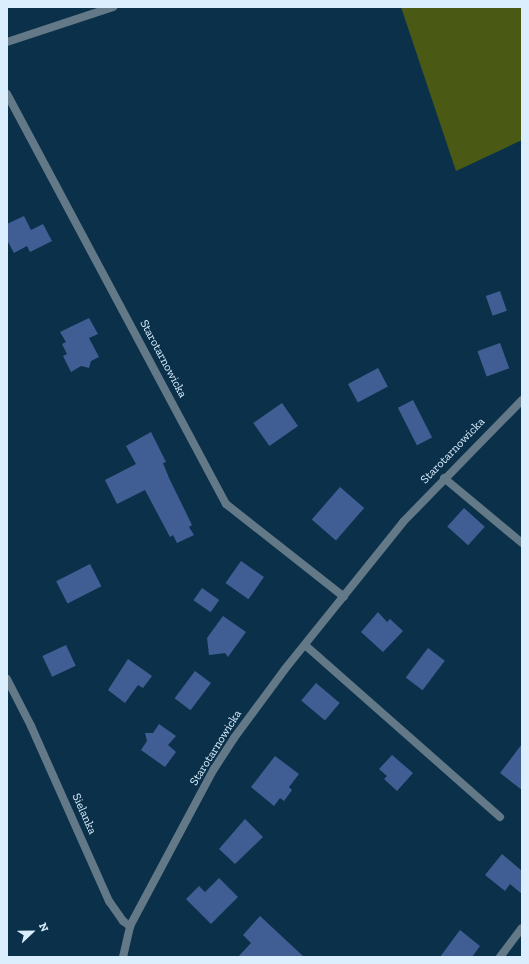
<!DOCTYPE html>
<style>
body{margin:0}
#map{position:relative;width:529px;height:964px;overflow:hidden;background:#0b314a;font-family:"Zilla Slab",serif}
div>[style]{position:absolute}
.green>*{inset:0;background:#4a5a15}
.building>*{inset:0;background:#415e94;transform-origin:0 0}
.service>*{height:8px;margin:-4px;padding:0 4px;transform-origin:4px;border-radius:4px;background:#647988}
.minor>*{height:8px;margin:-4px;padding:0 4px;transform-origin:4px;border-radius:4px;background:#647988}
span{translate:-50% -50%;white-space:nowrap;text-align:center;line-height:1.15;-webkit-text-stroke:3px #0b314a;paint-order:stroke}
.street-label{font-size:12px;color:#daeefe}
.frame{position:absolute;inset:0;border:8px solid #daeefe;pointer-events:none}
.north{position:absolute;left:12px;top:912px;width:40px;height:40px;-webkit-text-stroke:3px #0b314a;paint-order:stroke;rotate:68deg;font-size:11px;font-weight:700;line-height:16px;text-align:center;color:#daeefe}
.north::after{content:'';display:block;margin:auto;width:14px;height:18px;background:#daeefe;clip-path:polygon(50% 0,100% 100%,50% 72%,0 100%)}
</style>
<div id="map">
<div class="green">
<div style="clip-path:polygon(401px 7px,522px 7px,522px 140px,456px 171px)"></div>
</div>
<div class="building">
<div style="clip-path:polygon(24px 216px,31px 230px,43px 224px,52px 241px,30px 252px,27px 246px,14px 253px,7px 240px,7px 224px)"></div>
<div style="left:500px;top:291px;width:21px;height:15px;rotate:71deg"></div>
<div style="clip-path:polygon(89px 318px,98px 334px,89px 338px,99px 357px,91px 361px,89px 368px,81px 366px,71px 372px,63px 356px,67px 354px,62px 344px,66px 342px,60px 332px)"></div>
<div style="left:500px;top:343px;width:27px;height:24px;rotate:70deg"></div>
<div style="left:378px;top:368px;width:21px;height:34px;rotate:62deg"></div>
<div style="left:413px;top:400px;width:42px;height:17px;rotate:63deg"></div>
<div style="left:282px;top:403px;width:28px;height:35px;rotate:55deg"></div>
<div style="clip-path:polygon(151px 432px,166px 462px,163px 463px,169px 478px,192px 525px,189px 527px,194px 535px,177px 543px,173px 535px,170px 537px,145px 490px,117px 504px,105px 480px,136px 464px,126px 446px)"></div>
<div style="left:340px;top:487px;width:32px;height:43px;rotate:41deg"></div>
<div style="left:464px;top:508px;width:28px;height:25px;rotate:42deg"></div>
<div style="left:241px;top:561px;width:28px;height:27px;rotate:35deg"></div>
<div style="left:90px;top:564px;width:25px;height:38px;rotate:63deg"></div>
<div style="left:202px;top:588px;width:21px;height:15px;rotate:35deg"></div>
<div style="clip-path:polygon(378px 612px,387px 622px,390px 619px,403px 631px,383px 652px,361px 632px)"></div>
<div style="clip-path:polygon(223px 616px,246px 632px,228px 657px,225px 653px,209px 655px,207px 638px)"></div>
<div style="left:66px;top:645px;width:23px;height:26px;rotate:65deg"></div>
<div style="left:428px;top:648px;width:21px;height:37px;rotate:37deg"></div>
<div style="clip-path:polygon(128px 659px,152px 676px,143px 688px,138px 685px,125px 703px,108px 690px)"></div>
<div style="left:195px;top:671px;width:20px;height:34px;rotate:37deg"></div>
<div style="left:316px;top:683px;width:31px;height:23px;rotate:40deg"></div>
<div style="clip-path:polygon(159px 724px,176px 736px,168px 745px,176px 752px,165px 767px,141px 750px,147px 741px,145px 733px,153px 733px)"></div>
<div style="clip-path:polygon(522px 744px,522px 790px,500px 773px)"></div>
<div style="clip-path:polygon(392px 755px,413px 773px,397px 791px,384px 779px,387px 776px,379px 769px)"></div>
<div style="clip-path:polygon(275px 756px,299px 774px,289px 787px,292px 790px,284px 801px,280px 798px,274px 806px,251px 787px)"></div>
<div style="clip-path:polygon(245px 819px,263px 837px,235px 864px,219px 849px)"></div>
<div style="clip-path:polygon(502px 854px,522px 871px,522px 894px,510px 884px,505px 891px,485px 875px)"></div>
<div style="clip-path:polygon(219px 878px,238px 897px,211px 924px,186px 899px,199px 886px,205px 892px)"></div>
<div style="clip-path:polygon(260px 916px,304px 957px,238px 957px,251px 943px,243px 935px)"></div>
<div style="clip-path:polygon(460px 930px,480px 946px,472px 957px,440px 957px)"></div>
</div>
<div class="service">
<div style="left:444px;top:478px;width:102px;rotate:39.8deg"></div>
<div style="left:305px;top:645px;width:260px;rotate:41.4deg"></div>
<div style="left:500px;top:957px;width:36px;rotate:-53deg"></div>
</div>
<div class="minor">
<div style="left:7px;top:42px;width:112px;rotate:-18.3deg"></div>
<div style="left:7px;top:94px;width:465px;rotate:61.9deg"></div>
<div style="left:226px;top:504px;width:150px;rotate:38.2deg"></div>
<div style="left:7px;top:679px;width:53px;rotate:62.9deg"></div>
<div style="left:31px;top:726px;width:192px;rotate:66deg"></div>
<div style="left:109px;top:901px;width:24px;rotate:55deg"></div>
<div style="left:123px;top:921px;width:9px;rotate:36deg"></div>
<div style="left:123px;top:957px;width:32px;rotate:-77deg"></div>
<div style="left:130px;top:926px;width:178px;rotate:-61.9deg"></div>
<div style="left:214px;top:769px;width:37px;rotate:-57deg"></div>
<div style="left:234px;top:738px;width:86px;rotate:-53.5deg"></div>
<div style="left:285px;top:669px;width:189px;rotate:-51.2deg"></div>
<div style="left:403px;top:522px;width:170px;rotate:-45.7deg"></div>
</div>
<div class="street-label">
<span style="left:163px;top:359px;rotate:62deg">Starotarnowicka</span>
<span style="left:453px;top:451px;rotate:-46deg">Starotarnowicka</span>
<span style="left:216px;top:748px;rotate:-58deg">Starotarnowicka</span>
<span style="left:84px;top:814px;rotate:66deg">Sielanka</span>
</div>
<div class="frame"></div>
<div class="north">N</div>
</div>
